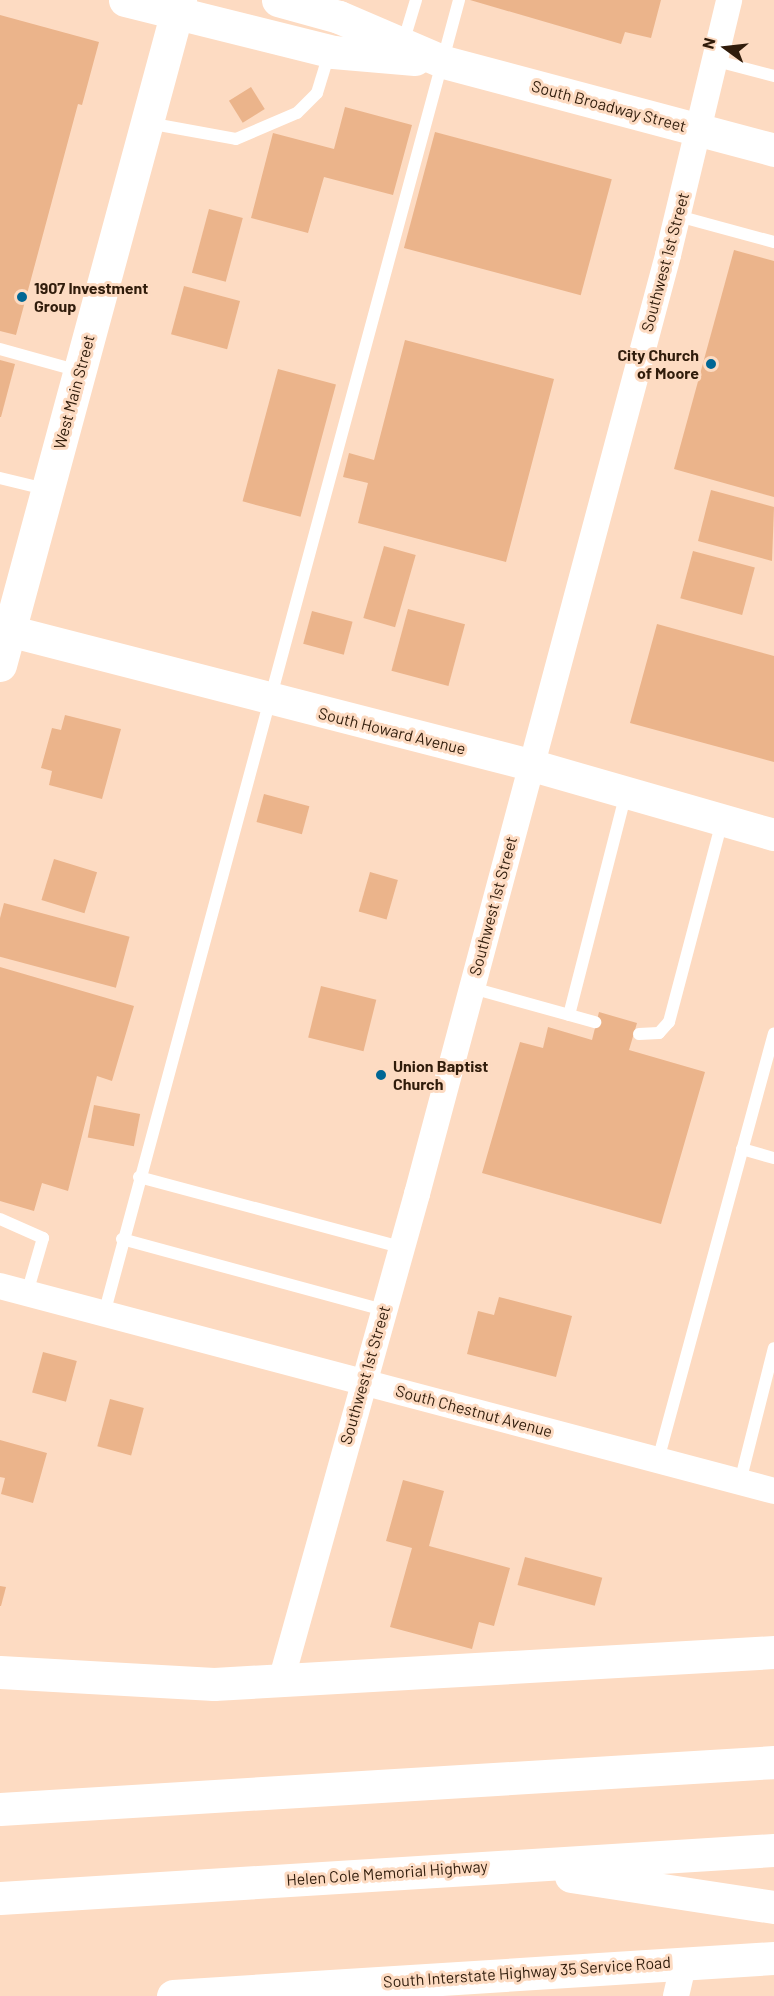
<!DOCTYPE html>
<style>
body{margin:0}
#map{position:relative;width:774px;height:1996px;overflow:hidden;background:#fddbc2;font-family:Barlow,sans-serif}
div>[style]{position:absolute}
.building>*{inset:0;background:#ebb48b;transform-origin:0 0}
.service>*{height:12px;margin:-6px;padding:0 6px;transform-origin:6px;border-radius:6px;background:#fff}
.minor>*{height:26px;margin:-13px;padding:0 13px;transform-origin:13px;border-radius:13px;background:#fff}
.tertiary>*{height:32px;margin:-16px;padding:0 16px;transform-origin:16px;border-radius:16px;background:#fff}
.secondary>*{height:33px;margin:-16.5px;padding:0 16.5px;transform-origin:16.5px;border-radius:16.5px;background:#fff}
.motorway>*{height:33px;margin:-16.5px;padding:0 16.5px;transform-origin:16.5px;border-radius:16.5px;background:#fff}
.dots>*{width:16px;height:16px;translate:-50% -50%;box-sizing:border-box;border:3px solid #fddbc2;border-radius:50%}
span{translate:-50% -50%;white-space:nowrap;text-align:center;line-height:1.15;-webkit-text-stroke:6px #fddbc2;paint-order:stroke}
.street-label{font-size:16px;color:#301c0b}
.poi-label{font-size:16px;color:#301c0b;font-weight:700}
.left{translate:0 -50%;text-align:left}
.right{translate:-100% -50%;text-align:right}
.north{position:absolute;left:696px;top:18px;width:60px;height:60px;-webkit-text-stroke:4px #fddbc2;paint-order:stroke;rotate:285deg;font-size:16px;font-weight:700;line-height:24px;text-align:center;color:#301c0b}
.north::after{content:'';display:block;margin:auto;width:21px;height:27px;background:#301c0b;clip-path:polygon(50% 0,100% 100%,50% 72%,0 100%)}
</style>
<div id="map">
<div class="building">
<div style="clip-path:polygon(470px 0,661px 0,651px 38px,625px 32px,621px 44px)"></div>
<div style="clip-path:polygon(0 15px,99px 42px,82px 105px,78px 104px,16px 335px,0 331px)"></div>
<div style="left:251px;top:87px;width:26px;height:26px;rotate:58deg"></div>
<div style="clip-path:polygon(345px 107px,412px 125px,393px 195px,324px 177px,308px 233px,251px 218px,273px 133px,334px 149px)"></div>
<div style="left:435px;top:132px;width:183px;height:120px;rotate:15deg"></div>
<div style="left:209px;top:209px;width:35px;height:66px;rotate:15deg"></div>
<div style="clip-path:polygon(734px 250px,774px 261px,774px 497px,674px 469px)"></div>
<div style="left:184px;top:286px;width:58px;height:50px;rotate:15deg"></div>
<div style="clip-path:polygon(405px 340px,554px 379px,506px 562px,358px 523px,368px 483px,343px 477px,349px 453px,374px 460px)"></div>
<div style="clip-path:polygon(0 360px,15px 364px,1px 417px,0 417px)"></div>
<div style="left:278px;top:369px;width:60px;height:137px;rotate:15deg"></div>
<div style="clip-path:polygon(711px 490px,774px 507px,772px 561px,698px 541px)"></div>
<div style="left:384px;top:546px;width:33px;height:75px;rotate:16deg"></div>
<div style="left:693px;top:551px;width:64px;height:49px;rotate:15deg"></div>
<div style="left:408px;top:609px;width:59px;height:64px;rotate:15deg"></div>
<div style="left:312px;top:611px;width:42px;height:34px;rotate:15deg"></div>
<div style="clip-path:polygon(657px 624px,774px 656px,774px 762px,630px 723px)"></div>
<div style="clip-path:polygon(65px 715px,121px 729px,102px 799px,49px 785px,52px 771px,41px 768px,52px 728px,61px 730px)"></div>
<div style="left:264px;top:794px;width:47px;height:29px;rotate:15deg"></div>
<div style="left:54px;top:859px;width:45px;height:43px;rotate:17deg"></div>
<div style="left:370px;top:872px;width:29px;height:41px;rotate:16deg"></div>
<div style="left:4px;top:903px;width:130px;height:53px;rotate:15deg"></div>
<div style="clip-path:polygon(0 967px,134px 1006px,112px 1081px,97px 1076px,68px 1191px,42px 1183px,34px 1211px,0 1201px)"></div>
<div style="left:321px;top:986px;width:57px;height:53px;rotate:14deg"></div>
<div style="clip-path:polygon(599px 1012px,637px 1023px,629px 1050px,705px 1072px,661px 1224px,482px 1173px,520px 1042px,543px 1048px,548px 1027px,592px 1040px)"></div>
<div style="left:94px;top:1105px;width:47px;height:33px;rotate:11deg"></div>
<div style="clip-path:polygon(499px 1297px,572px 1316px,556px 1377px,467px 1354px,478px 1311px,494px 1315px)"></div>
<div style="left:43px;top:1352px;width:35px;height:42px;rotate:15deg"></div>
<div style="left:110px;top:1399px;width:35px;height:49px;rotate:15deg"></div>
<div style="clip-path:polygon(0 1440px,47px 1453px,33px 1503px,1px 1494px,5px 1478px,0 1477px)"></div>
<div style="clip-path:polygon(403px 1480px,444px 1491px,429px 1546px,510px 1568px,494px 1626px,479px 1622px,472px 1649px,390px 1627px,412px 1548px,386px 1541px)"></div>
<div style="left:525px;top:1557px;width:80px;height:29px;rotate:15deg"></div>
<div style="clip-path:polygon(0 1586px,6px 1587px,1px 1606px,0 1606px)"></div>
</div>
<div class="service">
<div style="left:403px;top:43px;width:45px;rotate:-73.2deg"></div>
<div style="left:713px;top:60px;width:63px;rotate:14.7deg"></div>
<div style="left:148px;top:123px;width:89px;rotate:10.3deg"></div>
<div style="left:236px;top:139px;width:66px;rotate:-23.1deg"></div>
<div style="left:297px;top:113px;width:28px;rotate:-45deg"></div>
<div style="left:317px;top:93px;width:41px;rotate:-72.9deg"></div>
<div style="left:678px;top:216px;width:99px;rotate:15.2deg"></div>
<div style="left:0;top:349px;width:82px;rotate:15.6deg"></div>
<div style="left:0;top:478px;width:46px;rotate:13.7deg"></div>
<div style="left:472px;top:988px;width:128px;rotate:15.5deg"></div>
<div style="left:569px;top:1015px;width:229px;rotate:-75.6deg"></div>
<div style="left:639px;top:1034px;width:20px;rotate:-3deg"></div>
<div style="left:659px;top:1033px;width:15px;rotate:-48deg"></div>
<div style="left:669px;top:1022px;width:207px;rotate:-75.2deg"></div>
<div style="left:742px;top:1149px;width:33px;rotate:16deg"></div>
<div style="left:139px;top:1177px;width:271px;rotate:15deg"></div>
<div style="left:0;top:1219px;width:47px;rotate:23.8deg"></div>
<div style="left:43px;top:1238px;width:57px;rotate:106.2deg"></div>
<div style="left:122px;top:1239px;width:270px;rotate:15.2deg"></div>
<div style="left:104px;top:1314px;width:1361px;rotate:-74.88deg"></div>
<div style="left:658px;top:1460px;width:442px;rotate:-74.8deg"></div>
<div style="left:740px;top:1482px;width:138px;rotate:-75.8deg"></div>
</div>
<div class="minor">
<div style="left:0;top:1286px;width:801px;rotate:14.83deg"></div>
<div style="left:281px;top:1681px;width:506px;rotate:-74.4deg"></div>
<div style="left:417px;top:1194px;width:972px;rotate:-75.03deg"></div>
<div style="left:668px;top:255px;width:262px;rotate:-76.5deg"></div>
<div style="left:676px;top:1996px;width:35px;rotate:-77deg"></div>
</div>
<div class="tertiary">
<div style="left:9px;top:631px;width:538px;rotate:14.42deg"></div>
<div style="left:530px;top:765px;width:254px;rotate:16deg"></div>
</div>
<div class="secondary">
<div style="left:125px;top:0;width:214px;rotate:14deg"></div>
<div style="left:333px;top:52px;width:82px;rotate:4.9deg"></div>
<div style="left:278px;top:0;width:63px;rotate:15.6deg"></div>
<div style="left:339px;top:17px;width:114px;rotate:23.2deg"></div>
<div style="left:444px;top:62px;width:342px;rotate:14.9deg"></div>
<div style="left:0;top:665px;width:689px;rotate:-74.85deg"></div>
<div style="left:0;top:1672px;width:214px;rotate:3.2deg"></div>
<div style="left:214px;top:1684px;width:561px;rotate:-3.27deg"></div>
<div style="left:173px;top:1996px;width:602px;rotate:-3.62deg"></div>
</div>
<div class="motorway">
<div style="left:0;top:1809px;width:775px;rotate:-3.47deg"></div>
<div style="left:571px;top:1876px;width:205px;rotate:8.7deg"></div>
<div style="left:0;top:1898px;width:775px;rotate:-3.55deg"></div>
</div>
<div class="dots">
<div style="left:22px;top:297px;background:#006694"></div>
<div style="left:711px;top:364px;background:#006694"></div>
<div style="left:381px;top:1075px;background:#006694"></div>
</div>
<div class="street-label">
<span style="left:609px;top:106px;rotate:15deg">South Broadway Street</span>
<span style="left:665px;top:262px;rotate:-75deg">Southwest 1st Street</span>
<span style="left:74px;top:392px;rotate:-75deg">West Main Street</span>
<span style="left:392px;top:731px;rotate:14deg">South Howard Avenue</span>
<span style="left:493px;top:906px;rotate:-75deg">Southwest 1st Street</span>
<span style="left:365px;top:1375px;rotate:-74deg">Southwest 1st Street</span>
<span style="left:474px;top:1411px;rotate:15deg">South Chestnut Avenue</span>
<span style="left:387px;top:1873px;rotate:-4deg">Helen Cole Memorial Highway</span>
<span style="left:527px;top:1972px;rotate:-4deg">South Interstate Highway 35 Service Road</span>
</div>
<div class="poi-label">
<span class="left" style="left:34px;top:297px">1907 Investment<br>Group</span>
<span class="right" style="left:699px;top:364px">City Church<br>of Moore</span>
<span class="left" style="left:393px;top:1075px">Union Baptist<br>Church</span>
</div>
<div class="north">N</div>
</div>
